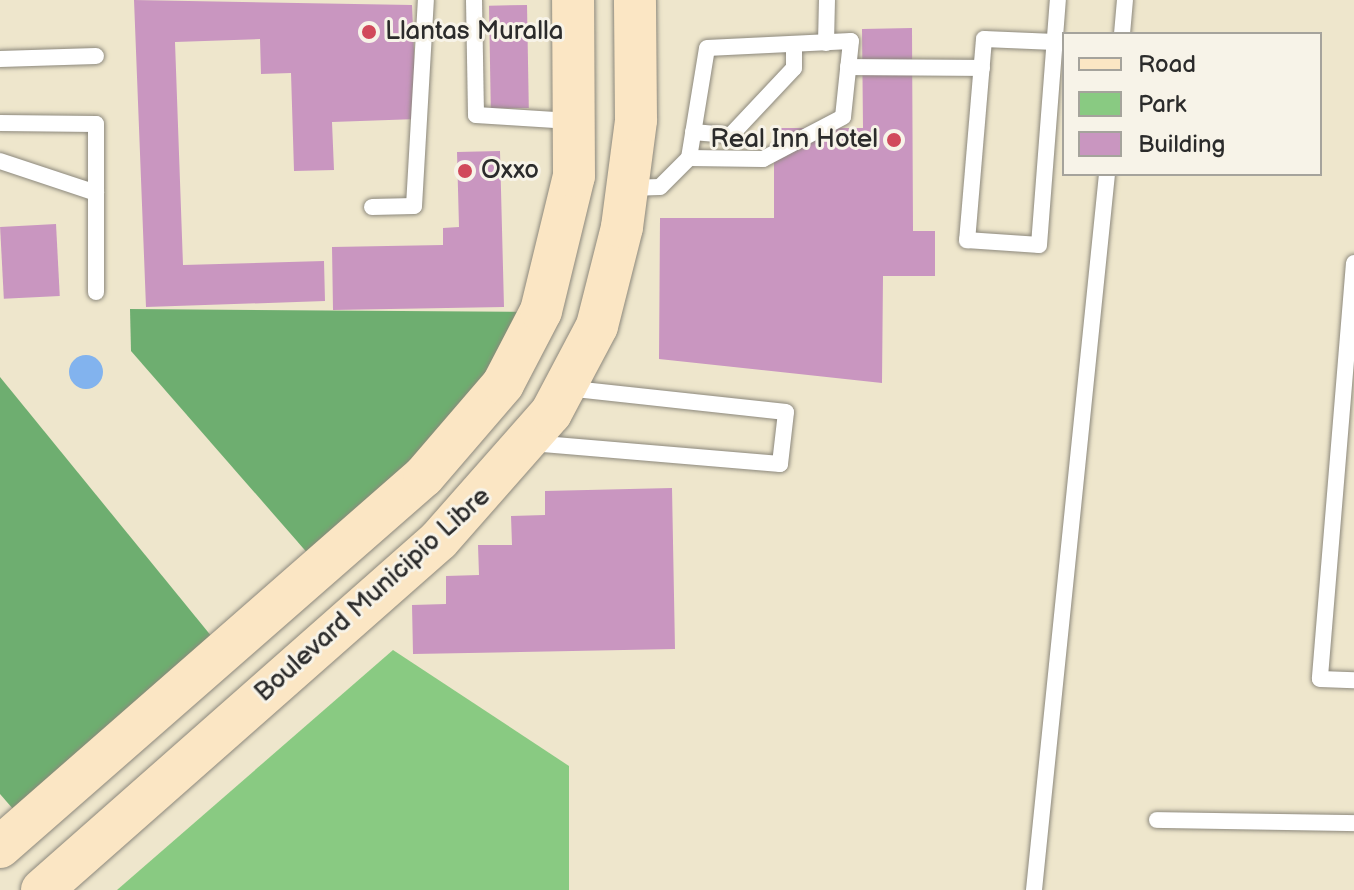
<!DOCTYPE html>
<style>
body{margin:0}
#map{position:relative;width:1354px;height:890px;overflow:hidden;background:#eee6cc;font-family:"Balsamiq Sans",sans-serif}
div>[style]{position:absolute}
.green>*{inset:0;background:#89ca82}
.forest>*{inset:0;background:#6eae70}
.water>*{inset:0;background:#82b3ee}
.round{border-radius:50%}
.building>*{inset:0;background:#c996c0;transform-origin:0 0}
.roads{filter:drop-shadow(0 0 2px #8c887c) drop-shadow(0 0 2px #8c887c)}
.service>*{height:16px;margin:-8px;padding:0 8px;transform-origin:8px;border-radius:8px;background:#fff}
.secondary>*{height:42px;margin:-21px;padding:0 21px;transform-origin:21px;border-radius:21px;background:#fbe6c4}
.dots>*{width:22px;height:22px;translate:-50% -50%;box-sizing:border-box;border:4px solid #f7f3e8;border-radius:50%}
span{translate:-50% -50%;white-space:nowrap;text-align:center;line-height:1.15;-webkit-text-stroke:6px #f7f3e8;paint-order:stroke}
.poi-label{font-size:26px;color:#2b2b2b}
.left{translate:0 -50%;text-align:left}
.right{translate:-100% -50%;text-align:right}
.street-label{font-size:26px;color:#2b2b2b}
.legend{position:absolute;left:1062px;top:32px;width:260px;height:144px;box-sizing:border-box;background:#f7f3e8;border:2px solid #a5a39c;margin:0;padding:10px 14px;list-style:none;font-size:24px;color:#2b2b2b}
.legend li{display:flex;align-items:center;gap:16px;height:40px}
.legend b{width:40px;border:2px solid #a5a39c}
</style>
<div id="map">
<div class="green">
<div style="clip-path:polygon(393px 650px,569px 766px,569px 890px,117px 890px)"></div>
</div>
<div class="forest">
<div style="clip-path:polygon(130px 309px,533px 312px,515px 353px,317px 564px,131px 351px)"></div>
<div style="clip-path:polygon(0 377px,221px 648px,20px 817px,0 794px)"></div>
</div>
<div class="water">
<div class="round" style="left:69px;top:355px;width:34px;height:34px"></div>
</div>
<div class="building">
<div style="clip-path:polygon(134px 0,412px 5px,417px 119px,332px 122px,334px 170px,294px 171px,291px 73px,261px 74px,260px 39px,175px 42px,183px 265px,324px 261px,325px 301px,146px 307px)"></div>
<div style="left:527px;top:5px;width:103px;height:38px;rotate:89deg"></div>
<div style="clip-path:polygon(912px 28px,913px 231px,935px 231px,935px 276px,883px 276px,882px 383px,659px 359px,660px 218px,774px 218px,774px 128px,863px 128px,862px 29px)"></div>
<div style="clip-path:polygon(500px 151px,504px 307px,333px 310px,332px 247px,443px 245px,443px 228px,459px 227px,457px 152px)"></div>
<div style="left:56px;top:224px;width:72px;height:56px;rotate:87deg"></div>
<div style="clip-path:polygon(672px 488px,675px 649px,413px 654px,412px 605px,446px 604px,446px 576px,479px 575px,478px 545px,512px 545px,511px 516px,545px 515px,545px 491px)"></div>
</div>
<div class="roads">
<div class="service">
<div style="left:474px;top:0;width:115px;rotate:89deg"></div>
<div style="left:476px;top:115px;width:95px;rotate:3.6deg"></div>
<div style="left:1122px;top:34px;width:34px;rotate:-85deg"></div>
<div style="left:1055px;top:42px;width:71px;rotate:-177.6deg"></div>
<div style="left:984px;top:39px;width:202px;rotate:94.8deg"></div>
<div style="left:967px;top:240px;width:72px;rotate:4deg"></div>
<div style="left:1039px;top:245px;width:246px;rotate:-85.6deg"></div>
<div style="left:826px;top:43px;width:43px;rotate:-88.7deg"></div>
<div style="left:0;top:59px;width:96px;rotate:-1.8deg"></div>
<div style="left:848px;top:67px;width:134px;rotate:0.4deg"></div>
<div style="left:0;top:123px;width:96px;rotate:0.6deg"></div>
<div style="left:96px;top:124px;width:168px;rotate:90deg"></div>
<div style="left:693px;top:132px;width:38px;rotate:5deg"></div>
<div style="left:731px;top:135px;width:92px;rotate:-46.8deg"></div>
<div style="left:794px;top:68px;width:24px;rotate:-90deg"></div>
<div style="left:0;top:161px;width:101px;rotate:18.4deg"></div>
<div style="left:628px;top:188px;width:32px;rotate:-2deg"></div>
<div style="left:660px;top:187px;width:41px;rotate:-45deg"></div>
<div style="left:689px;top:158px;width:111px;rotate:-80.7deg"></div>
<div style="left:707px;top:48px;width:144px;rotate:-2.8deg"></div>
<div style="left:851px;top:41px;width:76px;rotate:96deg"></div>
<div style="left:843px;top:117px;width:90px;rotate:152.3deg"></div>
<div style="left:763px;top:159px;width:74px;rotate:-179.2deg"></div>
<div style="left:372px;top:207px;width:42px;rotate:-1.4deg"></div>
<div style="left:414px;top:206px;width:206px;rotate:-86.7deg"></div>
<div style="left:1354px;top:263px;width:417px;rotate:94.7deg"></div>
<div style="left:1320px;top:679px;width:34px;rotate:2deg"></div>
<div style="left:531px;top:443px;width:250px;rotate:4.8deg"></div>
<div style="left:780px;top:464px;width:52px;rotate:-83.4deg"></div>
<div style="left:786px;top:412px;width:221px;rotate:-173.8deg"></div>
<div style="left:1157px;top:820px;width:197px;rotate:0.9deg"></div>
<div style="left:1034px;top:890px;width:720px;rotate:-84.18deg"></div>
</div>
<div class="secondary">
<div style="left:0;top:847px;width:563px;rotate:-41.19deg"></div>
<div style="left:424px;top:476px;width:121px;rotate:-49.3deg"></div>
<div style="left:503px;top:384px;width:82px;rotate:-62.5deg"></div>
<div style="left:541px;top:311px;width:139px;rotate:-76.3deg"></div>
<div style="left:574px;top:176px;width:176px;rotate:-90.3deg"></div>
<div style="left:42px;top:890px;width:529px;rotate:-41.4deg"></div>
<div style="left:439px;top:540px;width:169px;rotate:-48.6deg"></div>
<div style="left:551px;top:413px;width:98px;rotate:-62.1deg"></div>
<div style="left:597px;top:326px;width:102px;rotate:-75.8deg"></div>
<div style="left:622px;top:227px;width:108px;rotate:-82.5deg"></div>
<div style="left:636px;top:120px;width:120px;rotate:-90.5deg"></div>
</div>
</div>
<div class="dots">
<div style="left:369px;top:32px;background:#d1495b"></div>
<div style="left:894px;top:140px;background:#d1495b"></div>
<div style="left:465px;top:171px;background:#d1495b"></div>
</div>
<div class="poi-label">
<span class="left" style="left:385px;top:32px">Llantas Muralla</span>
<span class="right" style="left:878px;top:140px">Real Inn Hotel</span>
<span class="left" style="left:481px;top:171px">Oxxo</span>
</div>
<div class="street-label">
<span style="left:373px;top:595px;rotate:-42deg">Boulevard Municipio Libre</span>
</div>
<ul class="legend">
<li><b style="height:10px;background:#fbe6c4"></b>Road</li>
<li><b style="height:22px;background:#89ca82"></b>Park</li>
<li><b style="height:22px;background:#c996c0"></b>Building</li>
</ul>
</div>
